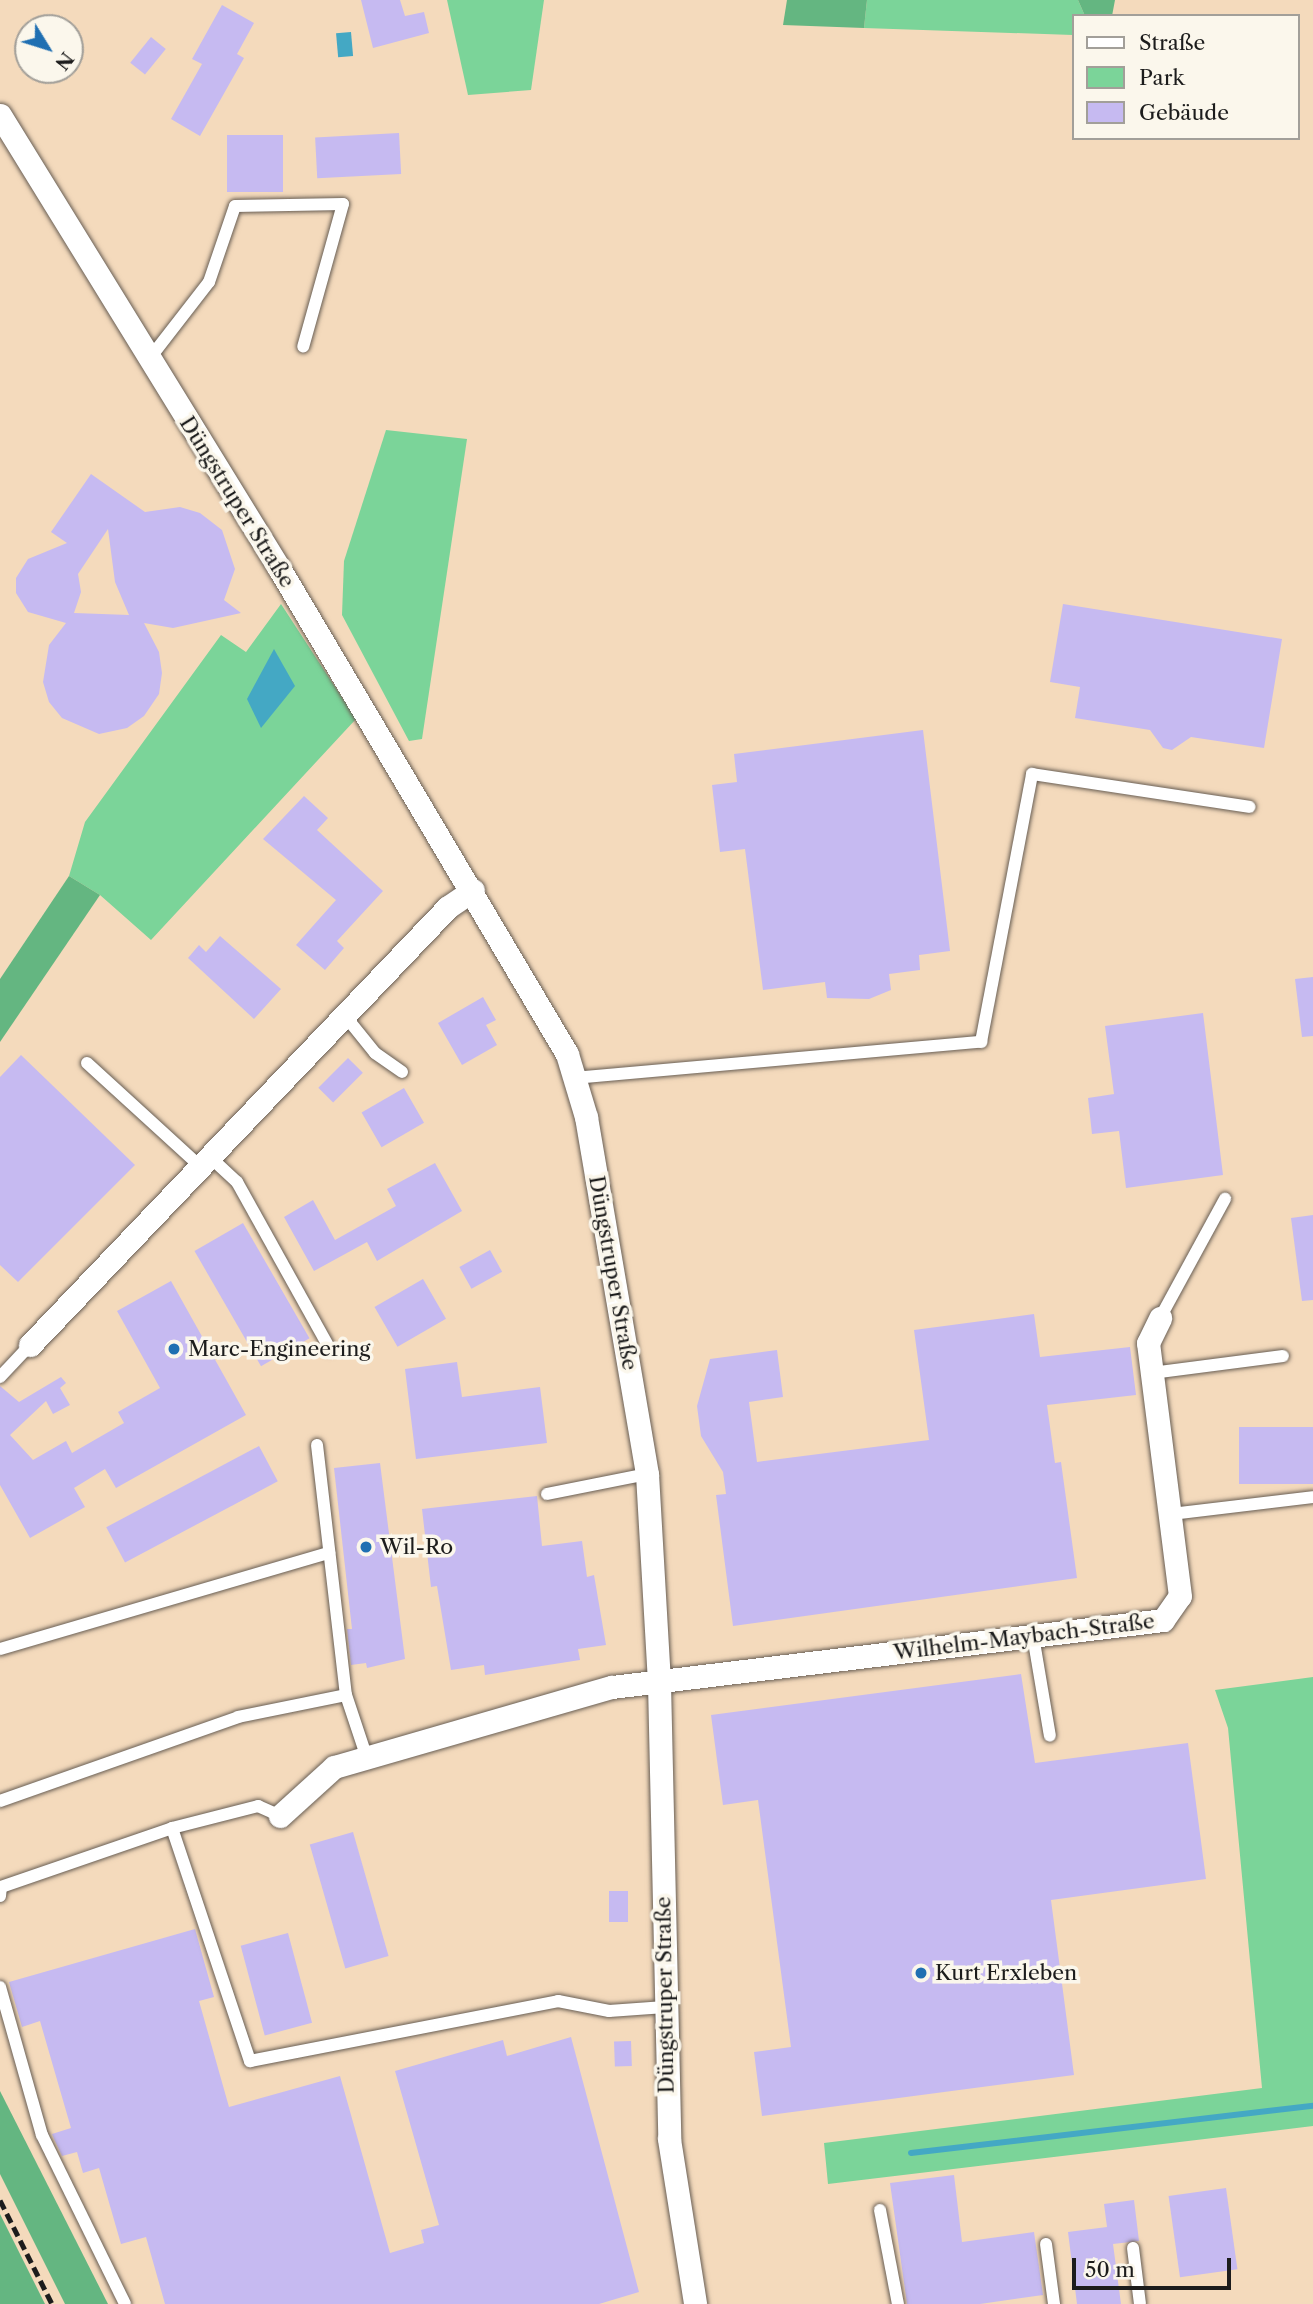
<!DOCTYPE html>
<meta charset="utf-8">
<style>
body{margin:0}
#map{position:relative;width:1313px;height:2304px;overflow:hidden;background:#f4dabc;font-family:"Libre Caslon Text",serif}
div>[style]{position:absolute}
.green>*{inset:0;background:#7bd499}
.forest>*{inset:0;background:#64b681}
.water>*{inset:0;background:#44a8c4;transform-origin:0 0}
.stream>*{height:6px;margin:-3px;padding:0 3px;transform-origin:3px;border-radius:3px;background:#44a8c4}
.building>*{inset:0;background:#c6baf1;transform-origin:0 0}
.roads{filter:drop-shadow(0 0 2px #685e54) drop-shadow(0 0 2px #685e54)}
.lane>*{height:12px;margin:-6px;padding:0 6px;transform-origin:6px;border-radius:6px;background:#fff}
.street>*{height:23px;margin:-11.5px;padding:0 11.5px;transform-origin:11.5px;border-radius:11.5px;background:#fff}
.rail>*{height:5px;margin-top:-2.5px;transform-origin:0;background:repeating-linear-gradient(90deg,#1c1c1c 0 10px,transparent 0 15px)}
.dots>*{width:19px;height:19px;translate:-50% -50%;box-sizing:border-box;border:4px solid #fbf7ec;border-radius:50%}
span{translate:-50% -50%;white-space:nowrap;text-align:center;line-height:1.15;-webkit-text-stroke:7px #fbf7ec;paint-order:stroke}
.street-label{font-size:21px;color:#1c1c1c}
.poi-label{font-size:21px;color:#1c1c1c}
.left{translate:0 -50%;text-align:left}
.legend{position:absolute;left:1072px;top:14px;width:228px;height:126px;box-sizing:border-box;background:#fbf7ec;border:2px solid #a29f99;margin:0;padding:9px 12px;list-style:none;font-size:21px;color:#1c1c1c}
.legend li{display:flex;align-items:center;gap:14px;height:35px}
.legend b{width:35px;border:2px solid #a29f99}
.north{position:absolute;left:14px;top:14px;width:70px;height:70px;box-sizing:border-box;background:#fbf7ec;border:2px solid #a29f99;border-radius:50%;rotate:128deg;font-size:19px;font-weight:700;line-height:28px;text-align:center;color:#1c1c1c}
.north::after{content:'';display:block;margin:auto;width:24px;height:32px;background:#1f6fb2;clip-path:polygon(50% 0,100% 100%,50% 72%,0 100%)}
.scale{position:absolute;left:1072px;top:2258px;width:159px;height:32px;box-sizing:border-box;border:4px solid #1c1c1c;border-top:0;padding-left:9px;font-size:21px;line-height:24px;white-space:nowrap;color:#1c1c1c;-webkit-text-stroke:5px #fbf7ec;paint-order:stroke}
</style>
<div id="map">
<div class="green">
<div style="clip-path:polygon(447px 0,544px 0,531px 90px,468px 95px)"></div>
<div style="clip-path:polygon(867px 0,1078px 0,1085px 16px,1073px 16px,1073px 35px,864px 28px)"></div>
<div style="clip-path:polygon(386px 430px,467px 439px,422px 739px,409px 741px,342px 615px,344px 561px)"></div>
<div style="clip-path:polygon(281px 604px,356px 719px,151px 940px,100px 895px,69px 876px,85px 822px,221px 635px,246px 652px)"></div>
<div style="clip-path:polygon(1313px 1677px,1313px 2126px,828px 2184px,824px 2143px,1262px 2088px,1228px 1728px,1215px 1690px)"></div>
</div>
<div class="forest">
<div style="clip-path:polygon(787px 0,867px 0,864px 28px,783px 25px)"></div>
<div style="clip-path:polygon(1078px 0,1115px 0,1112px 16px,1085px 16px)"></div>
<div style="clip-path:polygon(69px 876px,100px 895px,0 1042px,0 979px)"></div>
<div style="clip-path:polygon(0 2091px,108px 2304px,65px 2304px,0 2174px)"></div>
<div style="clip-path:polygon(0 2214px,45px 2304px,0 2304px)"></div>
</div>
<div class="water">
<div style="left:351px;top:32px;width:24px;height:15px;rotate:85deg"></div>
<div style="clip-path:polygon(274px 649px,295px 686px,261px 728px,247px 699px)"></div>
</div>
<div class="stream">
<div style="left:911px;top:2153px;width:405px;rotate:-6.7deg"></div>
</div>
<div class="building">
<div style="clip-path:polygon(361px 0,400px 0,405px 16px,424px 12px,429px 33px,373px 48px)"></div>
<div style="clip-path:polygon(222px 5px,254px 23px,237px 54px,244px 58px,200px 136px,171px 119px,202px 64px,192px 59px)"></div>
<div style="left:151px;top:37px;width:19px;height:33px;rotate:39deg"></div>
<div style="left:399px;top:133px;width:41px;height:84px;rotate:87deg"></div>
<div style="left:227px;top:135px;width:56px;height:57px"></div>
<div style="clip-path:polygon(evenodd,91px 474px,145px 512px,180px 507px,200px 513px,222px 530px,235px 569px,224px 600px,241px 613px,173px 628px,144px 623px,159px 652px,162px 673px,159px 694px,144px 716px,127px 728px,99px 734px,62px 718px,49px 702px,43px 682px,49px 645px,66px 623px,28px 612px,16px 593px,16px 578px,28px 559px,67px 543px,51px 532px,91px 474px,108px 529px,115px 582px,129px 615px,74px 613px,81px 592px,78px 574px,108px 529px)"></div>
<div style="clip-path:polygon(1063px 604px,1282px 639px,1264px 748px,1191px 737px,1172px 750px,1163px 748px,1150px 730px,1075px 718px,1080px 687px,1050px 682px)"></div>
<div style="clip-path:polygon(923px 730px,950px 951px,919px 955px,920px 970px,889px 974px,891px 990px,869px 999px,827px 998px,825px 982px,763px 990px,745px 849px,720px 852px,712px 785px,737px 782px,734px 754px)"></div>
<div style="clip-path:polygon(304px 796px,328px 818px,317px 830px,383px 891px,337px 941px,344px 948px,325px 970px,296px 945px,336px 900px,263px 839px)"></div>
<div style="clip-path:polygon(220px 936px,281px 989px,254px 1019px,188px 958px,199px 945px,206px 952px)"></div>
<div style="clip-path:polygon(1313px 977px,1313px 1036px,1302px 1037px,1295px 979px)"></div>
<div style="clip-path:polygon(483px 997px,496px 1020px,486px 1025px,497px 1045px,462px 1065px,438px 1023px)"></div>
<div style="clip-path:polygon(1203px 1013px,1223px 1175px,1126px 1188px,1119px 1131px,1092px 1134px,1088px 1098px,1114px 1094px,1105px 1026px)"></div>
<div style="clip-path:polygon(21px 1055px,135px 1165px,18px 1282px,0 1265px,0 1077px)"></div>
<div style="left:348px;top:1058px;width:21px;height:42px;rotate:45deg"></div>
<div style="left:404px;top:1088px;width:40px;height:49px;rotate:60deg"></div>
<div style="clip-path:polygon(435px 1163px,462px 1211px,377px 1261px,367px 1242px,314px 1271px,284px 1217px,313px 1200px,335px 1240px,396px 1206px,387px 1189px)"></div>
<div style="clip-path:polygon(1313px 1215px,1313px 1300px,1302px 1301px,1291px 1218px)"></div>
<div style="left:243px;top:1223px;width:133px;height:56px;rotate:60deg"></div>
<div style="left:490px;top:1250px;width:25px;height:35px;rotate:61deg"></div>
<div style="left:423px;top:1279px;width:46px;height:56px;rotate:60deg"></div>
<div style="clip-path:polygon(171px 1281px,246px 1415px,116px 1488px,105px 1469px,74px 1488px,85px 1507px,30px 1538px,0 1485px,0 1386px,19px 1402px,61px 1377px,66px 1383px,60px 1388px,70px 1405px,53px 1414px,46px 1401px,10px 1435px,33px 1460px,66px 1441px,72px 1453px,124px 1423px,118px 1412px,160px 1388px,117px 1311px)"></div>
<div style="clip-path:polygon(1034px 1314px,1040px 1357px,1130px 1347px,1136px 1395px,1047px 1405px,1055px 1463px,1061px 1462px,1077px 1578px,733px 1626px,716px 1495px,726px 1494px,723px 1472px,701px 1436px,697px 1406px,710px 1359px,777px 1350px,783px 1397px,749px 1402px,757px 1462px,929px 1440px,914px 1330px)"></div>
<div style="clip-path:polygon(457px 1362px,462px 1397px,540px 1387px,547px 1443px,416px 1459px,405px 1369px)"></div>
<div style="left:1313px;top:1427px;width:57px;height:74px;rotate:90deg"></div>
<div style="left:259px;top:1446px;width:40px;height:173px;rotate:62deg"></div>
<div style="clip-path:polygon(380px 1463px,405px 1659px,367px 1668px,366px 1663px,351px 1665px,347px 1629px,352px 1629px,334px 1468px)"></div>
<div style="clip-path:polygon(537px 1496px,542px 1546px,582px 1541px,587px 1577px,594px 1575px,606px 1645px,578px 1649px,580px 1660px,485px 1675px,484px 1665px,451px 1670px,437px 1586px,431px 1587px,422px 1509px)"></div>
<div style="clip-path:polygon(1021px 1674px,1035px 1763px,1188px 1743px,1206px 1879px,1051px 1900px,1074px 2075px,762px 2116px,754px 2052px,791px 2047px,758px 1800px,723px 1805px,711px 1715px)"></div>
<div style="left:353px;top:1832px;width:129px;height:45px;rotate:74deg"></div>
<div style="left:609px;top:1891px;width:19px;height:31px"></div>
<div style="clip-path:polygon(195px 1929px,214px 1997px,199px 2001px,229px 2107px,340px 2076px,390px 2253px,424px 2243px,421px 2230px,439px 2225px,395px 2071px,503px 2040px,507px 2056px,571px 2037px,639px 2292px,599px 2304px,165px 2304px,146px 2237px,121px 2244px,99px 2168px,83px 2173px,77px 2152px,62px 2156px,54px 2139px,52px 2134px,71px 2128px,40px 2021px,22px 2027px,9px 1982px)"></div>
<div style="left:288px;top:1933px;width:93px;height:49px;rotate:75deg"></div>
<div style="left:631px;top:2041px;width:25px;height:17px;rotate:88deg"></div>
<div style="clip-path:polygon(954px 2175px,962px 2242px,1034px 2232px,1043px 2295px,980px 2304px,907px 2304px,890px 2183px)"></div>
<div style="left:1226px;top:2188px;width:82px;height:58px;rotate:82deg"></div>
<div style="clip-path:polygon(1134px 2200px,1139px 2241px,1113px 2244px,1121px 2304px,1077px 2304px,1068px 2232px,1107px 2227px,1104px 2204px)"></div>
</div>
<div class="roads">
<div class="lane">
<div style="left:150px;top:358px;width:96px;rotate:-52.2deg"></div>
<div style="left:209px;top:282px;width:80px;rotate:-71.1deg"></div>
<div style="left:235px;top:206px;width:108px;rotate:-1.1deg"></div>
<div style="left:343px;top:204px;width:148px;rotate:105.6deg"></div>
<div style="left:346px;top:1017px;width:46px;rotate:51.1deg"></div>
<div style="left:375px;top:1053px;width:33px;rotate:35deg"></div>
<div style="left:87px;top:1063px;width:154px;rotate:42.4deg"></div>
<div style="left:574px;top:1078px;width:409px;rotate:-5.1deg"></div>
<div style="left:981px;top:1042px;width:273px;rotate:-79.2deg"></div>
<div style="left:1032px;top:774px;width:220px;rotate:8.6deg"></div>
<div style="left:210px;top:1157px;width:37px;rotate:43deg"></div>
<div style="left:237px;top:1182px;width:191px;rotate:60.9deg"></div>
<div style="left:1160px;top:1318px;width:136px;rotate:-61.4deg"></div>
<div style="left:1152px;top:1373px;width:132px;rotate:-7.4deg"></div>
<div style="left:0;top:1377px;width:44px;rotate:-46.8deg"></div>
<div style="left:317px;top:1445px;width:252px;rotate:83.4deg"></div>
<div style="left:346px;top:1695px;width:66px;rotate:71.6deg"></div>
<div style="left:547px;top:1494px;width:102px;rotate:-11.3deg"></div>
<div style="left:1171px;top:1514px;width:143px;rotate:-6.8deg"></div>
<div style="left:1033px;top:1636px;width:101px;rotate:80.4deg"></div>
<div style="left:0;top:1649px;width:343px;rotate:-16.3deg"></div>
<div style="left:0;top:1801px;width:252px;rotate:-19.4deg"></div>
<div style="left:238px;top:1717px;width:110px;rotate:-11.5deg"></div>
<div style="left:172px;top:1828px;width:246px;rotate:71.5deg"></div>
<div style="left:250px;top:2061px;width:314px;rotate:-11deg"></div>
<div style="left:558px;top:2001px;width:52px;rotate:11.1deg"></div>
<div style="left:609px;top:2011px;width:56px;rotate:-4.1deg"></div>
<div style="left:0;top:1896px;width:9px;rotate:-84deg"></div>
<div style="left:1px;top:1887px;width:181px;rotate:-19deg"></div>
<div style="left:172px;top:1828px;width:89px;rotate:-14.3deg"></div>
<div style="left:258px;top:1806px;width:24px;rotate:24deg"></div>
<div style="left:0;top:1987px;width:154px;rotate:74.2deg"></div>
<div style="left:42px;top:2135px;width:188px;rotate:63.8deg"></div>
<div style="left:880px;top:2210px;width:96px;rotate:79.2deg"></div>
<div style="left:1046px;top:2244px;width:61px;rotate:82.4deg"></div>
<div style="left:1133px;top:2248px;width:56px;rotate:82.9deg"></div>
</div>
<div class="street">
<div style="left:0;top:115px;width:532px;rotate:58.37deg"></div>
<div style="left:279px;top:568px;width:565px;rotate:59.35deg"></div>
<div style="left:567px;top:1054px;width:66px;rotate:73.2deg"></div>
<div style="left:586px;top:1117px;width:362px;rotate:80.3deg"></div>
<div style="left:647px;top:1474px;width:209px;rotate:86.7deg"></div>
<div style="left:659px;top:1683px;width:456px;rotate:88.7deg"></div>
<div style="left:669px;top:2139px;width:167px;rotate:81deg"></div>
<div style="left:30px;top:1345px;width:605px;rotate:-46.34deg"></div>
<div style="left:448px;top:907px;width:30px;rotate:-34deg"></div>
<div style="left:280px;top:1816px;width:73px;rotate:-42.2deg"></div>
<div style="left:334px;top:1767px;width:289px;rotate:-16.1deg"></div>
<div style="left:612px;top:1687px;width:555px;rotate:-6.93deg"></div>
<div style="left:1163px;top:1620px;width:29px;rotate:-55deg"></div>
<div style="left:1180px;top:1596px;width:255px;rotate:-97.2deg"></div>
<div style="left:1148px;top:1343px;width:28px;rotate:-64deg"></div>
</div>
</div>
<div class="rail">
<div style="left:0;top:2200px;width:116px;rotate:63.4deg"></div>
</div>
<div class="dots">
<div style="left:174px;top:1349px;background:#1f6fb2"></div>
<div style="left:366px;top:1547px;background:#1f6fb2"></div>
<div style="left:921px;top:1973px;background:#1f6fb2"></div>
</div>
<div class="street-label">
<span style="left:237px;top:502px;rotate:58deg">Düngstruper Straße</span>
<span style="left:613px;top:1273px;rotate:80deg">Düngstruper Straße</span>
<span style="left:1024px;top:1637px;rotate:-7deg">Wilhelm-Maybach-Straße</span>
<span style="left:665px;top:1995px;rotate:-91deg">Düngstruper Straße</span>
</div>
<div class="poi-label">
<span class="left" style="left:188px;top:1349px">Marc-Engineering</span>
<span class="left" style="left:380px;top:1547px">Wil-Ro</span>
<span class="left" style="left:935px;top:1973px">Kurt Erxleben</span>
</div>
<ul class="legend">
<li><b style="height:9px;background:#fff"></b>Straße</li>
<li><b style="height:19px;background:#7bd499"></b>Park</li>
<li><b style="height:19px;background:#c6baf1"></b>Gebäude</li>
</ul>
<div class="north">N</div>
<div class="scale">50 m</div>
</div>
